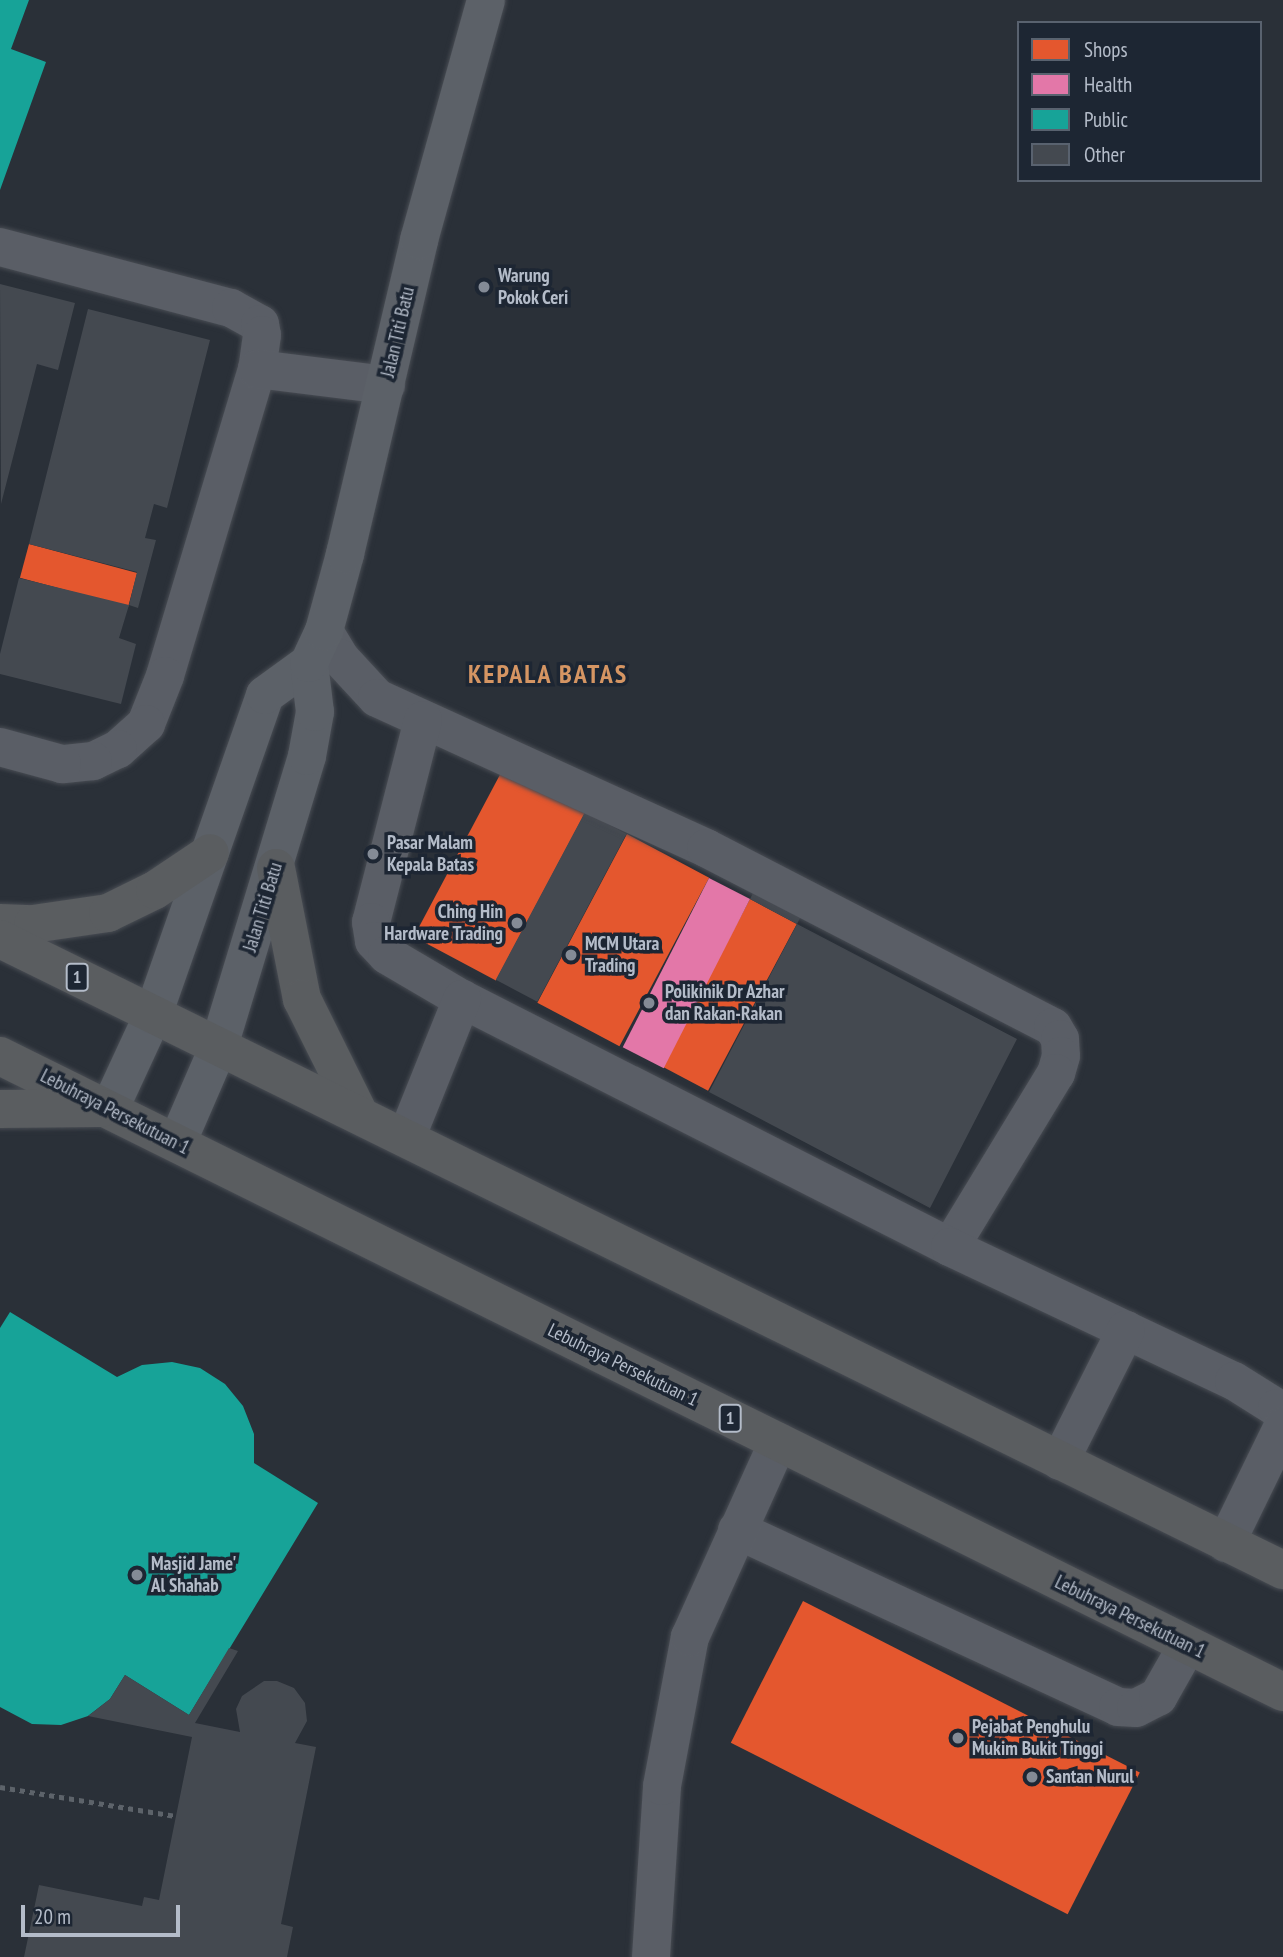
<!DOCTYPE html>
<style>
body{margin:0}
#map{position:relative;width:1283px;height:1957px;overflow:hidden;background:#2a3038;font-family:"PT Sans Narrow",sans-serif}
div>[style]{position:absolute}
.shops>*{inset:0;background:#e4572e;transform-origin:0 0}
.health>*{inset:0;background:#e377a8;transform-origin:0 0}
.public>*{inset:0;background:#17a398}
.building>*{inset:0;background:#444950;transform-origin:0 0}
.path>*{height:4.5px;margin-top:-2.25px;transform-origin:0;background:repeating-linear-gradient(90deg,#5d636a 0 5px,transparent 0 10px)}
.roads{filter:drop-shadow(0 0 2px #484c53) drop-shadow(0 0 2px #484c53)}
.minor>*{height:38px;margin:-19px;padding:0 19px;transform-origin:19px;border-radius:19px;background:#5a5e66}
.major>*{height:38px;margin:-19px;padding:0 19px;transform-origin:19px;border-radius:19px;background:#5c6168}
.highway>*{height:38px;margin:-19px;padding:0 19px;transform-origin:19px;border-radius:19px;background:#5a5d60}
.dots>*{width:19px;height:19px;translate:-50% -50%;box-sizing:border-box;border:4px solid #1d2633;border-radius:50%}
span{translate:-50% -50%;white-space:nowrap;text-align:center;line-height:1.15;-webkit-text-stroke:7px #1d2633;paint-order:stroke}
.shield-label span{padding:2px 5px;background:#1d2633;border:2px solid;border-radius:5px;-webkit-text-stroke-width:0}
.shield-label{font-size:18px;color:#b4bcc9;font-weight:700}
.poi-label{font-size:19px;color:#b4bcc9;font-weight:700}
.left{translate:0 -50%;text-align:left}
.right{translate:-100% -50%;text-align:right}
.street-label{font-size:19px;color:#b4bcc9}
.district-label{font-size:26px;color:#d59563;font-weight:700;letter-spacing:2px}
.legend{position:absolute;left:1017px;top:21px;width:245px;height:161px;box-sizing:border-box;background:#1d2633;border:2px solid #59626f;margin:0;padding:9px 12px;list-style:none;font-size:21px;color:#b4bcc9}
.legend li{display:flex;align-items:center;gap:14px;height:35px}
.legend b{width:35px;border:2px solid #59626f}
.scale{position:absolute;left:21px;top:1905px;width:159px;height:32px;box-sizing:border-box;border:4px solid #b4bcc9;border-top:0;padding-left:9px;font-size:21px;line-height:24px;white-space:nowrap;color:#b4bcc9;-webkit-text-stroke:5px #1d2633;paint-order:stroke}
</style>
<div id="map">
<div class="shops">
<div style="left:29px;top:544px;width:112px;height:35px;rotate:15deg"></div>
<div style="left:503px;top:769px;width:93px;height:190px;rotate:28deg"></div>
<div style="left:627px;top:834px;width:93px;height:191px;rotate:28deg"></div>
<div style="left:750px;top:899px;width:53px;height:189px;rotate:28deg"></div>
<div style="left:803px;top:1601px;width:378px;height:159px;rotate:27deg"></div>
</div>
<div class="health">
<div style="left:709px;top:878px;width:46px;height:190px;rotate:27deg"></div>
</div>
<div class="public">
<div style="clip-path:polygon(0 0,29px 0,11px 49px,46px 62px,0 190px)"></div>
<div style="clip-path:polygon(10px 1312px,117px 1377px,142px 1365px,172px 1362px,200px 1368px,225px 1384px,243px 1406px,254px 1434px,254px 1463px,318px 1503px,189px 1715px,125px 1675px,110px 1699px,88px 1716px,61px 1725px,32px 1724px,0 1707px,0 1328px)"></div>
</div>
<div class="building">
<div style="clip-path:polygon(0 284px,75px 303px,58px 370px,37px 364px,1px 504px)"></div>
<div style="clip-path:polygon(88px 309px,210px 340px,167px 508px,154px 504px,145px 538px,156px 540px,138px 608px,129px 605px,119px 638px,136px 644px,121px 704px,0 674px,0 654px,19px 578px,129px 605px,137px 572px,29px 544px)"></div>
<div style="left:585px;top:812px;width:47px;height:190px;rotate:28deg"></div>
<div style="clip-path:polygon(762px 876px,808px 902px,797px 924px,1017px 1039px,930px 1208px,709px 1092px,797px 924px,750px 899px)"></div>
<div style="clip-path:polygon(229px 1648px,238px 1651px,195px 1723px,240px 1732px,236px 1709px,242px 1696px,264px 1681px,277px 1681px,294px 1688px,305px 1703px,307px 1721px,295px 1743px,316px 1747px,281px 1924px,293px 1927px,287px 1957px,24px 1957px,39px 1885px,142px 1906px,144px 1897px,159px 1900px,192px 1737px,88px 1716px,110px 1699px,125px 1675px,189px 1715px)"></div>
</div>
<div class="path">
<div style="left:0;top:1787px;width:178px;rotate:9.4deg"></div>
</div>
<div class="roads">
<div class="minor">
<div style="left:0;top:247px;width:239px;rotate:14.8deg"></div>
<div style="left:231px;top:308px;width:33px;rotate:29deg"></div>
<div style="left:260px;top:324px;width:11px;rotate:80deg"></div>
<div style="left:262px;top:335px;width:34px;rotate:98deg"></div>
<div style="left:257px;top:369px;width:320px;rotate:106.7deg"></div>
<div style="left:165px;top:676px;width:52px;rotate:111.6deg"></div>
<div style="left:146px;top:724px;width:38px;rotate:138deg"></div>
<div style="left:118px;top:749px;width:28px;rotate:154deg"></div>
<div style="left:93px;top:761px;width:31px;rotate:174deg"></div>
<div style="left:62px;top:764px;width:64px;rotate:-164.7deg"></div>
<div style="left:257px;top:369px;width:130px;rotate:7.1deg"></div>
<div style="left:324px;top:631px;width:31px;rotate:59deg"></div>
<div style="left:340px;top:658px;width:54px;rotate:47.2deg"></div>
<div style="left:377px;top:698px;width:362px;rotate:24.5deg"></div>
<div style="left:706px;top:848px;width:390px;rotate:27.3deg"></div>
<div style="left:1053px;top:1027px;width:14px;rotate:60deg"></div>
<div style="left:1060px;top:1039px;width:17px;rotate:87deg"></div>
<div style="left:1061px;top:1056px;width:18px;rotate:106deg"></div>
<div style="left:1056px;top:1073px;width:204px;rotate:121.3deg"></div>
<div style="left:423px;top:720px;width:209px;rotate:104.4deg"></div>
<div style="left:371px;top:922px;width:19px;rotate:81deg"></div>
<div style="left:374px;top:941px;width:19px;rotate:47deg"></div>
<div style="left:387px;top:955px;width:87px;rotate:30.4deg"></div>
<div style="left:462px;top:999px;width:547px;rotate:26.94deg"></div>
<div style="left:950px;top:1247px;width:314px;rotate:25.3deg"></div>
<div style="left:1234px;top:1381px;width:51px;rotate:32.1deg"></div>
<div style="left:1277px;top:1408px;width:11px;rotate:56deg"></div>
<div style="left:407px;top:1136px;width:148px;rotate:-68.1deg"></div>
<div style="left:1060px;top:1461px;width:147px;rotate:-63.3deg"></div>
<div style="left:737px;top:1530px;width:420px;rotate:24.9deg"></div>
<div style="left:1118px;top:1707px;width:18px;rotate:3deg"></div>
<div style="left:1136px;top:1708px;width:25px;rotate:-27deg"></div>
<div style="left:1158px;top:1697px;width:59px;rotate:-60.4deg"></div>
<div style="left:1226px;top:1543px;width:130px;rotate:-64deg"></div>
<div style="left:651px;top:1957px;width:171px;rotate:-86.3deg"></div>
<div style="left:662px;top:1786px;width:152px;rotate:-79.4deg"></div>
<div style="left:690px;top:1637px;width:214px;rotate:-65.7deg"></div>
</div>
<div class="major">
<div style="left:110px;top:1108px;width:102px;rotate:-65.2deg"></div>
<div style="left:153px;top:1015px;width:339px;rotate:-70.7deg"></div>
<div style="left:265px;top:695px;width:54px;rotate:-36deg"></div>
<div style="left:177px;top:1143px;width:106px;rotate:-66.6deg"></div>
<div style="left:219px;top:1046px;width:303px;rotate:-73.1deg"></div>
<div style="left:307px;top:756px;width:45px;rotate:-79.7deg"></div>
<div style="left:315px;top:712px;width:49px;rotate:-97deg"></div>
<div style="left:309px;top:663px;width:35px;rotate:-65deg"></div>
<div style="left:324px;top:631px;width:80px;rotate:-74.7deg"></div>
<div style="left:345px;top:554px;width:323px;rotate:-76.7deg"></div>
<div style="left:419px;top:240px;width:249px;rotate:-74.4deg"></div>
</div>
<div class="highway">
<div style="left:276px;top:868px;width:134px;rotate:78.8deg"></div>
<div style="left:302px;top:999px;width:126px;rotate:63.6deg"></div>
<div style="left:0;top:923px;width:33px;rotate:2deg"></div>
<div style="left:33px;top:924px;width:76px;rotate:-8.3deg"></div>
<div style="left:108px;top:913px;width:52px;rotate:-26.1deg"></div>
<div style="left:155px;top:890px;width:66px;rotate:-33.9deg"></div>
<div style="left:0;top:939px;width:1430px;rotate:26.19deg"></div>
<div style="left:0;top:1056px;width:1432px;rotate:26.37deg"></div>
<div style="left:0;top:1109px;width:101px;rotate:-0.6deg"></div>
</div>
</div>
<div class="dots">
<div style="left:484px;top:287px;background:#848b96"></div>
<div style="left:373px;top:854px;background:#848b96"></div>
<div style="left:517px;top:923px;background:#848b96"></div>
<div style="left:571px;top:955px;background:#848b96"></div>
<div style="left:649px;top:1003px;background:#848b96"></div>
<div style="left:137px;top:1575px;background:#848b96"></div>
<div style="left:958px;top:1738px;background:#848b96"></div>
<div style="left:1032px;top:1777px;background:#848b96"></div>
</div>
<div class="shield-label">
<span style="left:77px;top:977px">1</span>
<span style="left:730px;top:1418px">1</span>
</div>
<div class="poi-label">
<span class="left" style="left:498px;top:287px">Warung<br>Pokok Ceri</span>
<span class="left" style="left:387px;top:854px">Pasar Malam<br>Kepala Batas</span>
<span class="right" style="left:503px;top:923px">Ching Hin<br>Hardware Trading</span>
<span class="left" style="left:585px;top:955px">MCM Utara<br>Trading</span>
<span class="left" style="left:665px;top:1003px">Polikinik Dr Azhar<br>dan Rakan-Rakan</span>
<span class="left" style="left:151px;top:1575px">Masjid Jame'<br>Al Shahab</span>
<span class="left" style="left:972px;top:1738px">Pejabat Penghulu<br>Mukim Bukit Tinggi</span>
<span class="left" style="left:1046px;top:1777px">Santan Nurul</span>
</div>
<div class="street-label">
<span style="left:398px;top:332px;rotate:-77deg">Jalan Titi Batu</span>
<span style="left:263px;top:907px;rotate:-73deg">Jalan Titi Batu</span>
<span style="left:115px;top:1112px;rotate:27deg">Lebuhraya Persekutuan 1</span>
<span style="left:623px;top:1365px;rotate:26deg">Lebuhraya Persekutuan 1</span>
<span style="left:1130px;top:1617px;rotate:26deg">Lebuhraya Persekutuan 1</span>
</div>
<div class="district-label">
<span style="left:548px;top:674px">KEPALA BATAS</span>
</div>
<ul class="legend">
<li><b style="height:19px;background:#e4572e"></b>Shops</li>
<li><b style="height:19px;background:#e377a8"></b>Health</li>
<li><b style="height:19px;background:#17a398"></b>Public</li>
<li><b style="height:19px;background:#444950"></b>Other</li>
</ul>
<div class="scale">20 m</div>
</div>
